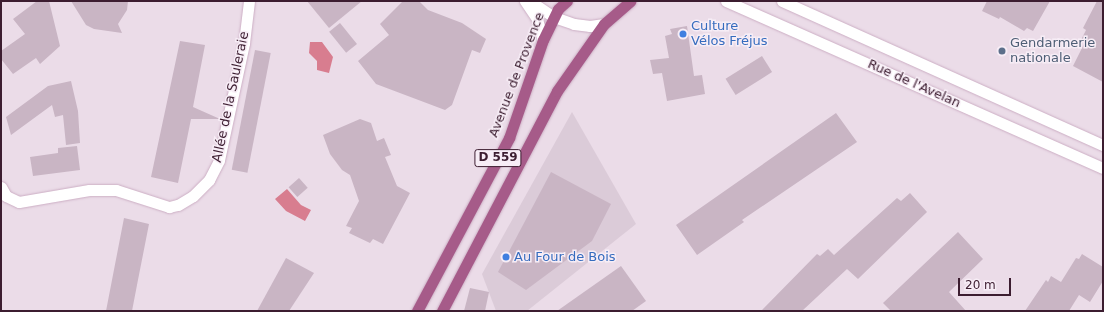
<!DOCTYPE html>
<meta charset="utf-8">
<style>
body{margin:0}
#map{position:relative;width:1104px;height:312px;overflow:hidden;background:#ebdce8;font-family:"DejaVu Sans",sans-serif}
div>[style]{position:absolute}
.built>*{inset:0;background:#dbcbd8}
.water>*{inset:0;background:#d87d8f}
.building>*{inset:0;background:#c9b5c4;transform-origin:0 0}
.roads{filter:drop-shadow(0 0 1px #ccaec4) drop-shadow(0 0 1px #ccaec4)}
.minor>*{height:11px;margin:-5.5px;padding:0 5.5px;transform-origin:5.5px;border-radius:5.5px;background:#fff}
.secondary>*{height:11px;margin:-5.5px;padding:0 5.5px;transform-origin:5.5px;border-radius:5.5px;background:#fff}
.primary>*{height:11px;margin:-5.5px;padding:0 5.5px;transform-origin:5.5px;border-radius:5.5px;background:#a65b89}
.dots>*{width:11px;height:11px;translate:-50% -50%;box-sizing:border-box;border:2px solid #f7edf6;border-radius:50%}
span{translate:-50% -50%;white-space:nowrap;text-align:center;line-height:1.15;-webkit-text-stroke:3px #f7edf6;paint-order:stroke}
.shield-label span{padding:1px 3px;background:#f7edf6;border:1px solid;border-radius:3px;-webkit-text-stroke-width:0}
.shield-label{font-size:12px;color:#3c1d30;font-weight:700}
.shop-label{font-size:13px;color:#366cbe}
.left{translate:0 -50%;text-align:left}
.service-label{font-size:13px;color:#4e5e75}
.street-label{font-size:13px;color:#3c1d30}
.frame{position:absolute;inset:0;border:2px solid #3c1d30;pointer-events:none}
.scale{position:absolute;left:958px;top:278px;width:53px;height:18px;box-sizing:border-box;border:2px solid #3c1d30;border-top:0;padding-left:5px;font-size:12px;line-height:14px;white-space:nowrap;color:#3c1d30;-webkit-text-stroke:3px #f7edf6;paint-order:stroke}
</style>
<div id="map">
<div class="built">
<div style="clip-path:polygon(572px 112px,636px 224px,527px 311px,496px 311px,482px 274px)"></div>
</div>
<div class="water">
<div style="clip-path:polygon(310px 42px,322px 42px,333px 57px,329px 73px,317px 70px,317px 61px,309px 53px)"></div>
<div style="clip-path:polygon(287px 189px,301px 205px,311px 210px,305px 221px,286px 211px,275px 199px)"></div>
</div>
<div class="building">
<div style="clip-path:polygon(37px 1px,49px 1px,60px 46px,40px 64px,36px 58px,13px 74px,1px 59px,1px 51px,25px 34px,13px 19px)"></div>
<div style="clip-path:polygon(71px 1px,128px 1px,127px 10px,118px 24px,122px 33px,94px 29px,86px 25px)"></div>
<div style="clip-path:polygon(307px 1px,362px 1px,329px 28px)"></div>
<div style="clip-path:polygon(403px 1px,419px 1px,428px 10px,462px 23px,486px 39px,480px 53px,472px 50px,452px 105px,445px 110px,376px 84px,358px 61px,389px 35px,380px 24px)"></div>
<div style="clip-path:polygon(987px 1px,1050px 1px,1033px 31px,1027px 28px,1024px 31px,1000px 17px,999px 19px,982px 11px)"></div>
<div style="clip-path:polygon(1097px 1px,1103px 1px,1103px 82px,1073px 66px,1085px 42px,1081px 40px,1086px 30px,1083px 28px)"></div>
<div style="left:340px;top:23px;width:27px;height:14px;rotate:51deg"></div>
<div style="clip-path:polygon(687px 26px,694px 76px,702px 75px,705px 94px,667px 101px,662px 73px,653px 74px,650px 60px,669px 58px,665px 36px,672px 34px,670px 29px)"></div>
<div style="clip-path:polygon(180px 41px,205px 45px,193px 107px,220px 119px,191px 119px,178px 183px,151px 177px)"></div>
<div style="left:255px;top:50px;width:16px;height:122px;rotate:11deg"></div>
<div style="left:762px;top:56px;width:19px;height:43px;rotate:58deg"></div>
<div style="clip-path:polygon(71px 81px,78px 111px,80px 143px,66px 145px,63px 115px,55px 117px,52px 105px,11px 135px,6px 117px,48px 86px)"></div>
<div style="clip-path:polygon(836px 113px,857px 142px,742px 220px,744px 222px,697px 255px,676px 225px)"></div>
<div style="clip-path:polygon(360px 119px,371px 123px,377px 141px,384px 138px,391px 155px,385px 157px,397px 186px,410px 193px,383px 244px,373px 239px,370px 243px,349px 233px,352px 228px,346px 226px,359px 201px,350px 175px,342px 170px,330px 154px,323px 135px)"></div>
<div style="clip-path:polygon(77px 146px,80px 170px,33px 176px,30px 157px,58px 153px,58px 148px)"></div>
<div style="clip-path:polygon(551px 172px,611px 204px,592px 241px,526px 290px,498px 272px)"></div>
<div style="left:299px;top:178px;width:13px;height:14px;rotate:48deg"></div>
<div style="clip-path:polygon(910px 193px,927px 212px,858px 279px,847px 269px,802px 311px,761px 311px,817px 254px,820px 256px,828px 249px,834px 255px,897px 198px,901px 201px)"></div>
<div style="clip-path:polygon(124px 218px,149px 224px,137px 285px,132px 311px,106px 311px)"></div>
<div style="clip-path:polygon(958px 232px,983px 259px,949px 292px,966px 311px,891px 311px,883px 303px)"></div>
<div style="clip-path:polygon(1082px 254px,1103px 267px,1103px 281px,1090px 302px,1079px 295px,1069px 311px,1025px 311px,1046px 280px,1048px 282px,1051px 276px,1061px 282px,1076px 258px,1079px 259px)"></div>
<div style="clip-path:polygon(286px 258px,314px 273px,289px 311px,257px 311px)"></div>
<div style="clip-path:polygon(621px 266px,646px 301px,632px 311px,557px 311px)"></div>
<div style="clip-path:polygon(470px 288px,489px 292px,485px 311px,464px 311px)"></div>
</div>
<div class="roads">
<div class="minor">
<div style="left:525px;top:1px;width:22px;rotate:56deg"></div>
<div style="left:537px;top:19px;width:22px;rotate:74deg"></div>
<div style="left:530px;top:1px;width:29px;rotate:34deg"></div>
<div style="left:554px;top:17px;width:21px;rotate:19deg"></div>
<div style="left:574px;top:24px;width:16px;rotate:7deg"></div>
<div style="left:590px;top:26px;width:14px;rotate:-8deg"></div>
<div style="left:1px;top:187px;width:10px;rotate:61deg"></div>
<div style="left:6px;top:196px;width:14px;rotate:25deg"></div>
<div style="left:19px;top:202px;width:71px;rotate:-9.7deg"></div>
<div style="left:89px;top:190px;width:27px"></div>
<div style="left:116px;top:190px;width:56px;rotate:17.8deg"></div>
<div style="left:169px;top:207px;width:9px;rotate:-13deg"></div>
<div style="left:178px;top:205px;width:17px;rotate:-31deg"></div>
<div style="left:193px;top:196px;width:23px;rotate:-45deg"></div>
<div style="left:209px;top:180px;width:22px;rotate:-63deg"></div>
<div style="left:219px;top:160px;width:120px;rotate:-77.9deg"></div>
<div style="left:244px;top:43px;width:42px;rotate:-83.2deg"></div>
</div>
<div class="secondary">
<div style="left:726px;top:1px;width:412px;rotate:23.9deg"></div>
<div style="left:782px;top:1px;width:352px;rotate:24.2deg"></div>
</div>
<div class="primary">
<div style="left:417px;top:311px;width:196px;rotate:-62deg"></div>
<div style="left:509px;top:138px;width:104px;rotate:-70.9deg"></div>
<div style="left:543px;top:40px;width:34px;rotate:-64deg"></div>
<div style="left:558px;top:9px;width:12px;rotate:-42deg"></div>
<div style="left:442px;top:311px;width:248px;rotate:-62.4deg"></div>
<div style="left:557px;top:91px;width:82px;rotate:-55deg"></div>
<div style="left:604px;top:24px;width:35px;rotate:-41deg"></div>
</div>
</div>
<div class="dots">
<div style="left:683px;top:34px;background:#3f7fe0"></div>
<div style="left:1002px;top:51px;background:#5c6f8a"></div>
<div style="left:506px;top:257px;background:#3f7fe0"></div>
</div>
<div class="shield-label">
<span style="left:498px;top:158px">D 559</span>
</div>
<div class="shop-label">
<span class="left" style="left:691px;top:34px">Culture<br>Vélos Fréjus</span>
<span class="left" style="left:514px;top:257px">Au Four de Bois</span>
</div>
<div class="service-label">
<span class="left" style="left:1010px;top:51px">Gendarmerie<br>nationale</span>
</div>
<div class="street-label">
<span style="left:517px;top:75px;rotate:-69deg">Avenue de Provence</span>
<span style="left:914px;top:84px;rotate:24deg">Rue de l'Avelan</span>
<span style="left:231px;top:97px;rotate:-78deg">Allée de la Sauleraie</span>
</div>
<div class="frame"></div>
<div class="scale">20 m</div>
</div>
